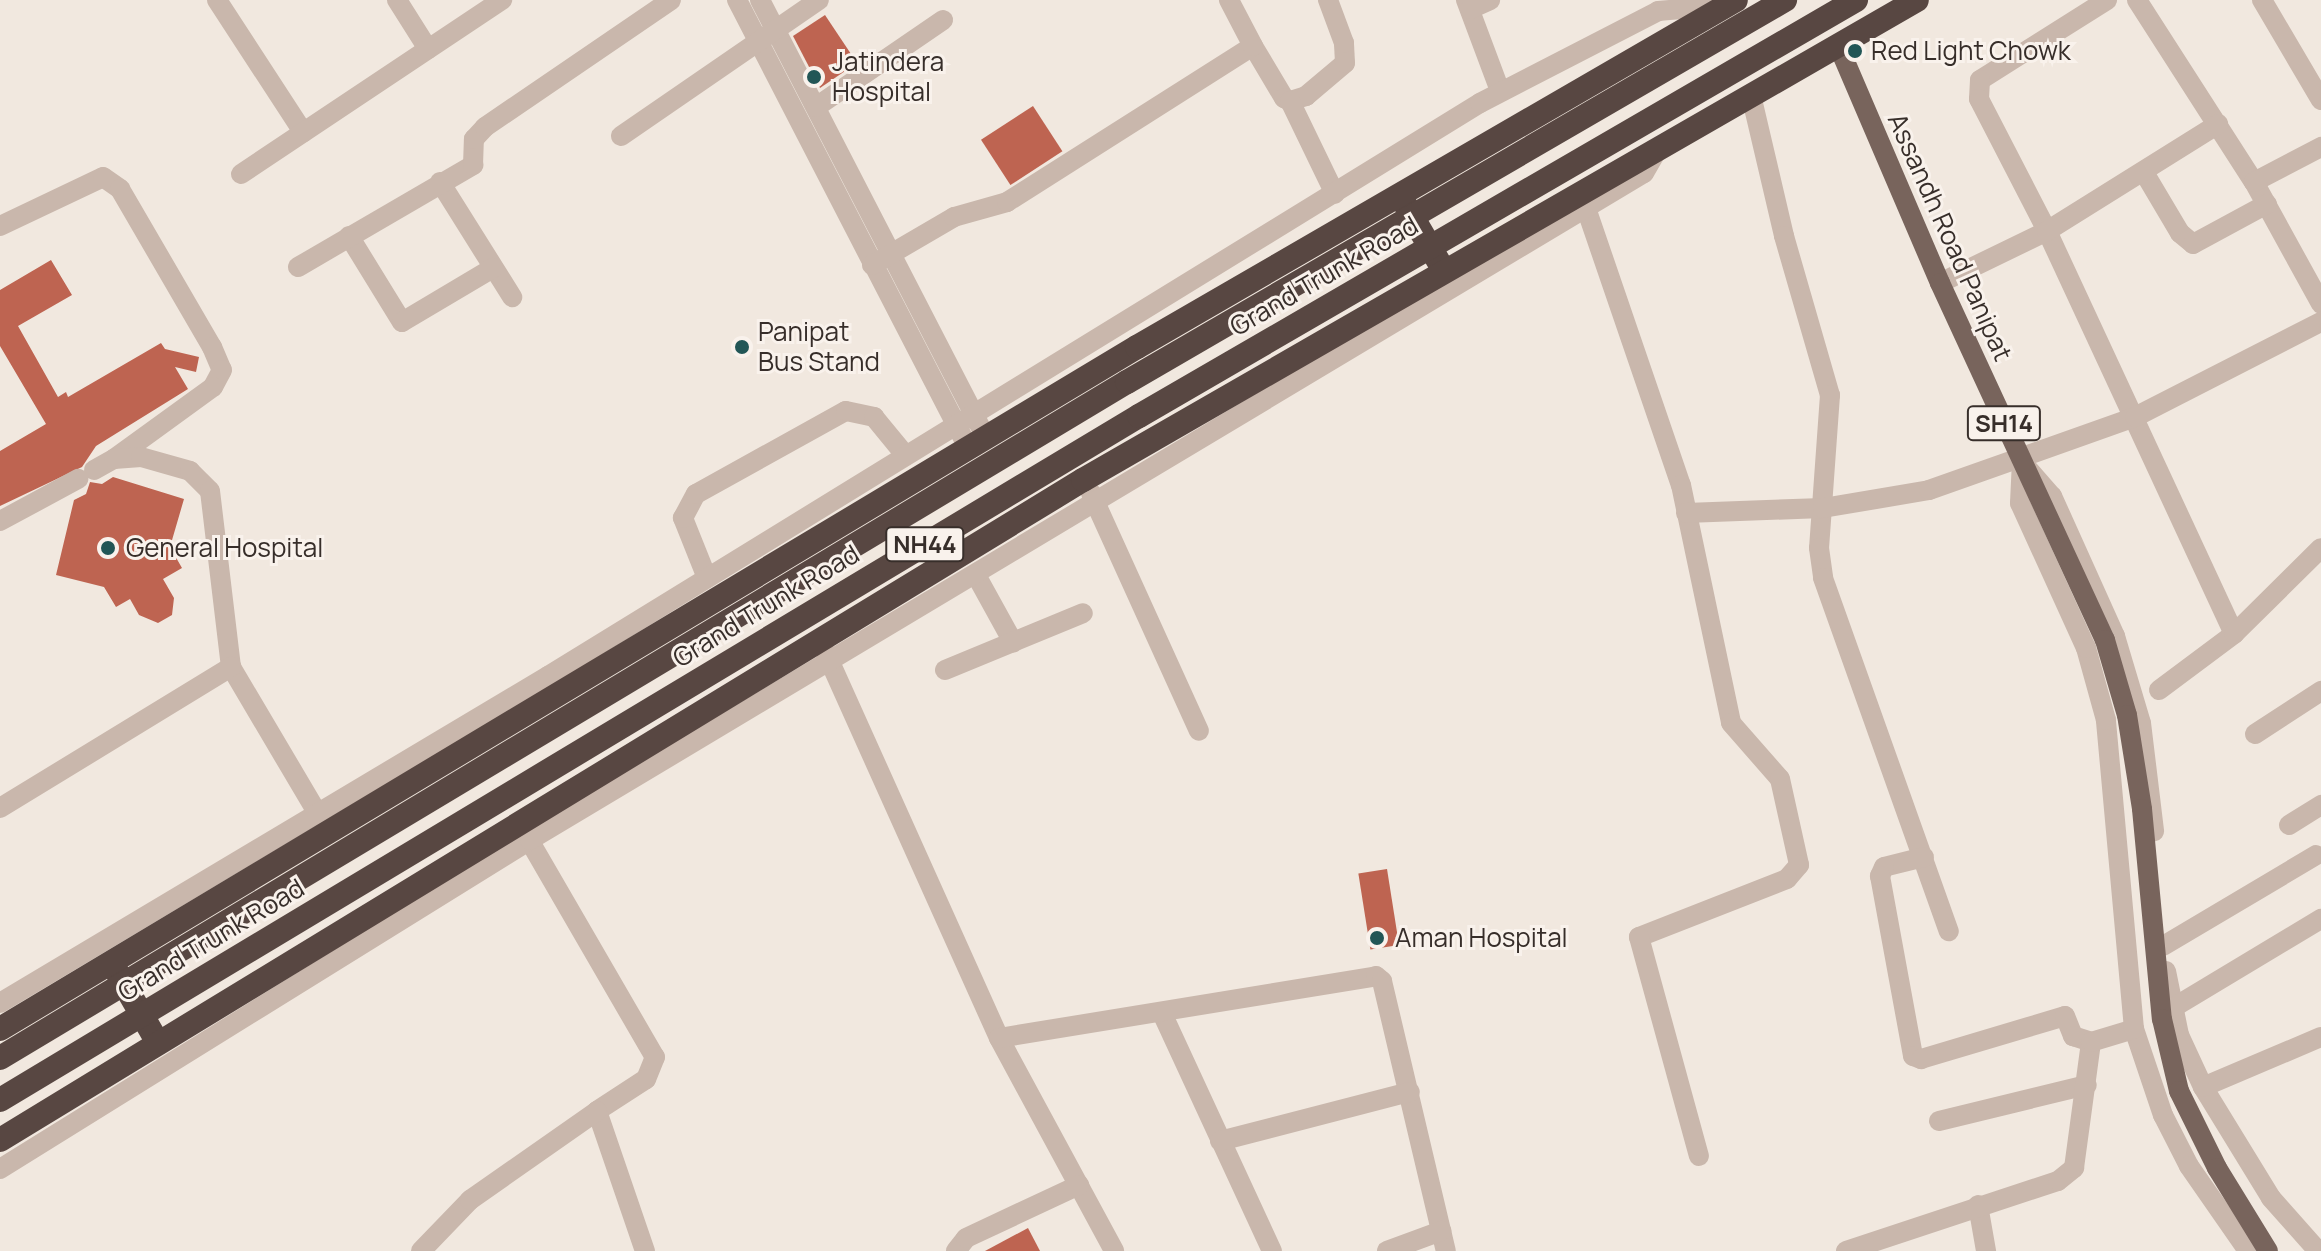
<!DOCTYPE html>
<style>
body{margin:0}
#map{position:relative;width:2321px;height:1251px;overflow:hidden;background:#f1e8df;font-family:Manrope,sans-serif}
div>[style]{position:absolute}
.building>*{inset:0;background:#be6451;transform-origin:0 0}
.minor>*{height:20px;margin:-10px;padding:0 10px;transform-origin:10px;border-radius:10px;background:#c9b7ac}
.major>*{height:20px;margin:-10px;padding:0 10px;transform-origin:10px;border-radius:10px;background:#78645c}
.highway>*{height:24px;margin:-12px;padding:0 12px;transform-origin:12px;border-radius:12px;background:#584742}
.highway-bridge>*{height:24px;margin:-12px;padding:0 12px;transform-origin:12px;border-radius:12px;background:#584742}
.dots>*{width:22px;height:22px;translate:-50% -50%;box-sizing:border-box;border:4px solid #f9f2ec;border-radius:50%}
span{translate:-50% -50%;white-space:nowrap;text-align:center;line-height:1.15;-webkit-text-stroke:6px #f9f2ec;paint-order:stroke}
.shield-label span{padding:2px 6px;background:#f9f2ec;border:2px solid;border-radius:6px;-webkit-text-stroke-width:0}
.shield-label{font-size:24px;color:#372e2a;font-weight:700}
.poi-label{font-size:26px;color:#372e2a}
.left{translate:0 -50%;text-align:left}
.street-label{font-size:26px;color:#372e2a}
</style>
<div id="map">
<div class="building">
<div style="clip-path:polygon(825px 15px,857px 63px,820px 88px,793px 36px)"></div>
<div style="left:1033px;top:106px;width:54px;height:62px;rotate:57deg"></div>
<div style="clip-path:polygon(51px 260px,72px 295px,18px 326px,58px 397px,66px 392px,68px 397px,161px 343px,165px 349px,199px 357px,196px 372px,175px 367px,188px 389px,96px 446px,82px 467px,0 506px,0 451px,46px 424px,0 346px,0 290px)"></div>
<div style="clip-path:polygon(113px 477px,184px 499px,170px 547px,182px 568px,163px 579px,174px 598px,172px 615px,158px 623px,139px 615px,130px 599px,116px 607px,104px 587px,56px 575px,74px 500px,86px 494px,90px 482px,102px 484px)"></div>
<div style="left:1387px;top:869px;width:77px;height:29px;rotate:81deg"></div>
<div style="clip-path:polygon(1028px 1228px,1040px 1251px,985px 1251px)"></div>
</div>
<div class="minor">
<div style="left:217px;top:0;width:158px;rotate:56.9deg"></div>
<div style="left:397px;top:0;width:58px;rotate:57.7deg"></div>
<div style="left:737px;top:0;width:492px;rotate:62.7deg"></div>
<div style="left:760px;top:0;width:480px;rotate:62.7deg"></div>
<div style="left:1466px;top:0;width:97px;rotate:69.5deg"></div>
<div style="left:2107px;top:0;width:150px;rotate:147.8deg"></div>
<div style="left:1980px;top:80px;width:19px;rotate:93deg"></div>
<div style="left:1979px;top:99px;width:148px;rotate:62.7deg"></div>
<div style="left:2047px;top:231px;width:444px;rotate:65.1deg"></div>
<div style="left:2137px;top:0;width:216px;rotate:57.3deg"></div>
<div style="left:2254px;top:182px;width:139px;rotate:61.2deg"></div>
<div style="left:2262px;top:0;width:116px;rotate:59.5deg"></div>
<div style="left:1470px;top:9px;width:22px;rotate:-24deg"></div>
<div style="left:1253px;top:46px;width:61px;rotate:59.2deg"></div>
<div style="left:1284px;top:98px;width:7px;rotate:27deg"></div>
<div style="left:1290px;top:101px;width:17px;rotate:-17deg"></div>
<div style="left:1306px;top:96px;width:51px;rotate:-40.2deg"></div>
<div style="left:1345px;top:63px;width:20px;rotate:-93deg"></div>
<div style="left:1344px;top:43px;width:46px;rotate:-110.4deg"></div>
<div style="left:1751px;top:95px;width:145px;rotate:76.8deg"></div>
<div style="left:1784px;top:236px;width:166px;rotate:73.9deg"></div>
<div style="left:1830px;top:395px;width:153px;rotate:94.1deg"></div>
<div style="left:1819px;top:548px;width:30px;rotate:82deg"></div>
<div style="left:1823px;top:578px;width:375px;rotate:70.4deg"></div>
<div style="left:1290px;top:101px;width:103px;rotate:64.2deg"></div>
<div style="left:816px;top:107px;width:154px;rotate:-34.4deg"></div>
<div style="left:621px;top:136px;width:240px;rotate:-34.5deg"></div>
<div style="left:241px;top:174px;width:314px;rotate:-33.7deg"></div>
<div style="left:2145px;top:174px;width:69px;rotate:59.3deg"></div>
<div style="left:2180px;top:233px;width:17px;rotate:40deg"></div>
<div style="left:2193px;top:244px;width:84px;rotate:-28.4deg"></div>
<div style="left:440px;top:182px;width:136px;rotate:57.9deg"></div>
<div style="left:2254px;top:182px;width:76px;rotate:-27.6deg"></div>
<div style="left:1586px;top:208px;width:293px;rotate:71.1deg"></div>
<div style="left:1681px;top:485px;width:243px;rotate:78.1deg"></div>
<div style="left:1731px;top:723px;width:74px;rotate:48.8deg"></div>
<div style="left:1780px;top:779px;width:88px;rotate:77.5deg"></div>
<div style="left:1799px;top:865px;width:18px;rotate:131deg"></div>
<div style="left:1787px;top:879px;width:159px;rotate:158.6deg"></div>
<div style="left:1639px;top:937px;width:227px;rotate:74.7deg"></div>
<div style="left:0;top:226px;width:114px;rotate:-25.4deg"></div>
<div style="left:103px;top:177px;width:21px;rotate:35deg"></div>
<div style="left:120px;top:189px;width:183px;rotate:59.8deg"></div>
<div style="left:212px;top:347px;width:25px;rotate:67deg"></div>
<div style="left:222px;top:370px;width:19px;rotate:118deg"></div>
<div style="left:213px;top:387px;width:122px;rotate:144deg"></div>
<div style="left:349px;top:236px;width:101px;rotate:58.4deg"></div>
<div style="left:402px;top:322px;width:106px;rotate:-30.7deg"></div>
<div style="left:872px;top:265px;width:95px;rotate:-30.3deg"></div>
<div style="left:954px;top:217px;width:55px;rotate:-15.8deg"></div>
<div style="left:1007px;top:202px;width:291px;rotate:-32.4deg"></div>
<div style="left:1253px;top:46px;width:52px;rotate:-117.6deg"></div>
<div style="left:298px;top:267px;width:203px;rotate:-30.2deg"></div>
<div style="left:473px;top:165px;width:26px;rotate:-88deg"></div>
<div style="left:474px;top:139px;width:16px;rotate:-47deg"></div>
<div style="left:485px;top:127px;width:225px;rotate:-34.3deg"></div>
<div style="left:1940px;top:283px;width:119px;rotate:-25.9deg"></div>
<div style="left:2047px;top:231px;width:202px;rotate:-32deg"></div>
<div style="left:94px;top:470px;width:23px;rotate:-29deg"></div>
<div style="left:114px;top:459px;width:27px;rotate:-4deg"></div>
<div style="left:141px;top:457px;width:51px;rotate:15.9deg"></div>
<div style="left:190px;top:471px;width:28px;rotate:45deg"></div>
<div style="left:210px;top:491px;width:177px;rotate:83.2deg"></div>
<div style="left:231px;top:667px;width:185px;rotate:59.4deg"></div>
<div style="left:2029px;top:470px;width:35px;rotate:49deg"></div>
<div style="left:2052px;top:496px;width:154px;rotate:65.8deg"></div>
<div style="left:2115px;top:636px;width:91px;rotate:73.4deg"></div>
<div style="left:2141px;top:723px;width:109px;rotate:83.1deg"></div>
<div style="left:1091px;top:493px;width:261px;rotate:65.6deg"></div>
<div style="left:1686px;top:513px;width:137px;rotate:-2.1deg"></div>
<div style="left:1823px;top:508px;width:108px;rotate:-9.6deg"></div>
<div style="left:1929px;top:490px;width:219px;rotate:-19.5deg"></div>
<div style="left:2135px;top:417px;width:209px;rotate:-27.1deg"></div>
<div style="left:0;top:521px;width:89px;rotate:-28.3deg"></div>
<div style="left:976px;top:575px;width:77px;rotate:61.1deg"></div>
<div style="left:707px;top:578px;width:65px;rotate:-111.8deg"></div>
<div style="left:683px;top:518px;width:27px;rotate:-62deg"></div>
<div style="left:696px;top:494px;width:171px;rotate:-29deg"></div>
<div style="left:846px;top:411px;width:29px;rotate:12deg"></div>
<div style="left:874px;top:417px;width:50px;rotate:50.6deg"></div>
<div style="left:826px;top:653px;width:422px;rotate:65.8deg"></div>
<div style="left:999px;top:1038px;width:242px;rotate:61.6deg"></div>
<div style="left:945px;top:670px;width:149px;rotate:-22.4deg"></div>
<div style="left:2159px;top:690px;width:94px;rotate:-36.7deg"></div>
<div style="left:2234px;top:634px;width:122px;rotate:-44.7deg"></div>
<div style="left:2255px;top:734px;width:79px;rotate:-33.1deg"></div>
<div style="left:0;top:808px;width:271px;rotate:-31.4deg"></div>
<div style="left:2289px;top:825px;width:38px;rotate:-32deg"></div>
<div style="left:522px;top:828px;width:265px;rotate:59.9deg"></div>
<div style="left:655px;top:1057px;width:24px;rotate:112deg"></div>
<div style="left:646px;top:1079px;width:59px;rotate:146.9deg"></div>
<div style="left:597px;top:1111px;width:148px;rotate:71.1deg"></div>
<div style="left:1924px;top:857px;width:41px;rotate:166deg"></div>
<div style="left:1884px;top:867px;width:10px;rotate:114deg"></div>
<div style="left:1880px;top:876px;width:183px;rotate:79.6deg"></div>
<div style="left:1913px;top:1056px;width:9px;rotate:21deg"></div>
<div style="left:1921px;top:1059px;width:150px;rotate:-16.6deg"></div>
<div style="left:2065px;top:1016px;width:22px;rotate:68deg"></div>
<div style="left:2073px;top:1036px;width:19px;rotate:18deg"></div>
<div style="left:2163px;top:946px;width:178px;rotate:-30.7deg"></div>
<div style="left:2166px;top:971px;width:65px;rotate:78.5deg"></div>
<div style="left:2179px;top:1035px;width:57px;rotate:65.2deg"></div>
<div style="left:2203px;top:1087px;width:130px;rotate:58.5deg"></div>
<div style="left:2271px;top:1198px;width:71px;rotate:48.4deg"></div>
<div style="left:0;top:1003px;width:638px;rotate:-30.83deg"></div>
<div style="left:548px;top:676px;width:1094px;rotate:-31.58deg"></div>
<div style="left:1480px;top:103px;width:200px;rotate:-27.3deg"></div>
<div style="left:1658px;top:11px;width:69px;rotate:-5deg"></div>
<div style="left:2171px;top:1009px;width:175px;rotate:-31deg"></div>
<div style="left:1162px;top:1013px;width:262px;rotate:65.2deg"></div>
<div style="left:2134px;top:1029px;width:91px;rotate:71.4deg"></div>
<div style="left:2163px;top:1115px;width:57px;rotate:63deg"></div>
<div style="left:2189px;top:1166px;width:103px;rotate:55.2deg"></div>
<div style="left:999px;top:1038px;width:382px;rotate:-9.3deg"></div>
<div style="left:1376px;top:976px;width:8px;rotate:40deg"></div>
<div style="left:1382px;top:981px;width:277px;rotate:76.7deg"></div>
<div style="left:2203px;top:1087px;width:128px;rotate:-23deg"></div>
<div style="left:1939px;top:1121px;width:152px;rotate:-13.7deg"></div>
<div style="left:1220px;top:1141px;width:196px;rotate:-14.5deg"></div>
<div style="left:0;top:1169px;width:624px;rotate:-31.83deg"></div>
<div style="left:530px;top:840px;width:1298px;rotate:-30.91deg"></div>
<div style="left:1644px;top:173px;width:30px;rotate:-60deg"></div>
<div style="left:1978px;top:1205px;width:47px;rotate:80.1deg"></div>
<div style="left:421px;top:1251px;width:71px;rotate:-46.1deg"></div>
<div style="left:470px;top:1200px;width:155px;rotate:-35deg"></div>
<div style="left:956px;top:1251px;width:16px;rotate:-52deg"></div>
<div style="left:966px;top:1238px;width:125px;rotate:-25.1deg"></div>
<div style="left:1387px;top:1251px;width:58px;rotate:-20.3deg"></div>
<div style="left:1846px;top:1251px;width:223px;rotate:-18.3deg"></div>
<div style="left:2058px;top:1181px;width:21px;rotate:-39deg"></div>
<div style="left:2074px;top:1168px;width:127px;rotate:-82.3deg"></div>
<div style="left:2091px;top:1042px;width:45px;rotate:-16.8deg"></div>
<div style="left:2134px;top:1029px;width:310px;rotate:-95.2deg"></div>
<div style="left:2106px;top:720px;width:75px;rotate:-105.5deg"></div>
<div style="left:2086px;top:648px;width:159px;rotate:-114.5deg"></div>
<div style="left:2020px;top:503px;width:43px;rotate:-87.3deg"></div>
</div>
<div class="major">
<div style="left:1838px;top:45px;width:259px;rotate:66.8deg"></div>
<div style="left:1940px;top:283px;width:393px;rotate:65.2deg"></div>
<div style="left:2105px;top:640px;width:78px;rotate:73.7deg"></div>
<div style="left:2127px;top:715px;width:95px;rotate:80.9deg"></div>
<div style="left:2142px;top:809px;width:211px;rotate:84.6deg"></div>
<div style="left:2162px;top:1019px;width:74px;rotate:76.7deg"></div>
<div style="left:2179px;top:1091px;width:86px;rotate:63.7deg"></div>
<div style="left:2217px;top:1168px;width:97px;rotate:58.4deg"></div>
</div>
<div class="highway">
<div style="left:1402px;top:199px;width:75px;rotate:59.7deg"></div>
<div style="left:113px;top:965px;width:90px;rotate:60deg"></div>
<div style="left:0;top:1029px;width:1326px;rotate:-30.96deg"></div>
<div style="left:1137px;top:347px;width:692px;rotate:-30.08deg"></div>
<div style="left:0;top:1140px;width:1268px;rotate:-31.36deg"></div>
<div style="left:1083px;top:480px;width:962px;rotate:-29.92deg"></div>
</div>
<div class="highway-bridge">
<div style="left:0;top:1058px;width:1314px;rotate:-30.96deg"></div>
<div style="left:1127px;top:382px;width:761px;rotate:-30.14deg"></div>
<div style="left:0;top:1100px;width:1329px;rotate:-30.99deg"></div>
<div style="left:1139px;top:416px;width:829px;rotate:-30.12deg"></div>
</div>
<div class="dots">
<div style="left:1855px;top:51px;background:#225656"></div>
<div style="left:814px;top:77px;background:#225656"></div>
<div style="left:742px;top:347px;background:#225656"></div>
<div style="left:108px;top:548px;background:#225656"></div>
<div style="left:1377px;top:938px;background:#225656"></div>
</div>
<div class="shield-label">
<span style="left:2004px;top:423px">SH14</span>
<span style="left:925px;top:544px">NH44</span>
</div>
<div class="poi-label">
<span class="left" style="left:1871px;top:51px">Red Light Chowk</span>
<span class="left" style="left:832px;top:77px">Jatindera<br>Hospital</span>
<span class="left" style="left:758px;top:347px">Panipat<br>Bus Stand</span>
<span class="left" style="left:126px;top:548px">General Hospital</span>
<span class="left" style="left:1395px;top:938px">Aman Hospital</span>
</div>
<div class="street-label">
<span style="left:1950px;top:237px;rotate:66deg">Assandh Road Panipat</span>
<span style="left:1324px;top:276px;rotate:-30deg">Grand Trunk Road</span>
<span style="left:766px;top:606px;rotate:-31deg">Grand Trunk Road</span>
<span style="left:211px;top:940px;rotate:-31deg">Grand Trunk Road</span>
</div>
</div>
